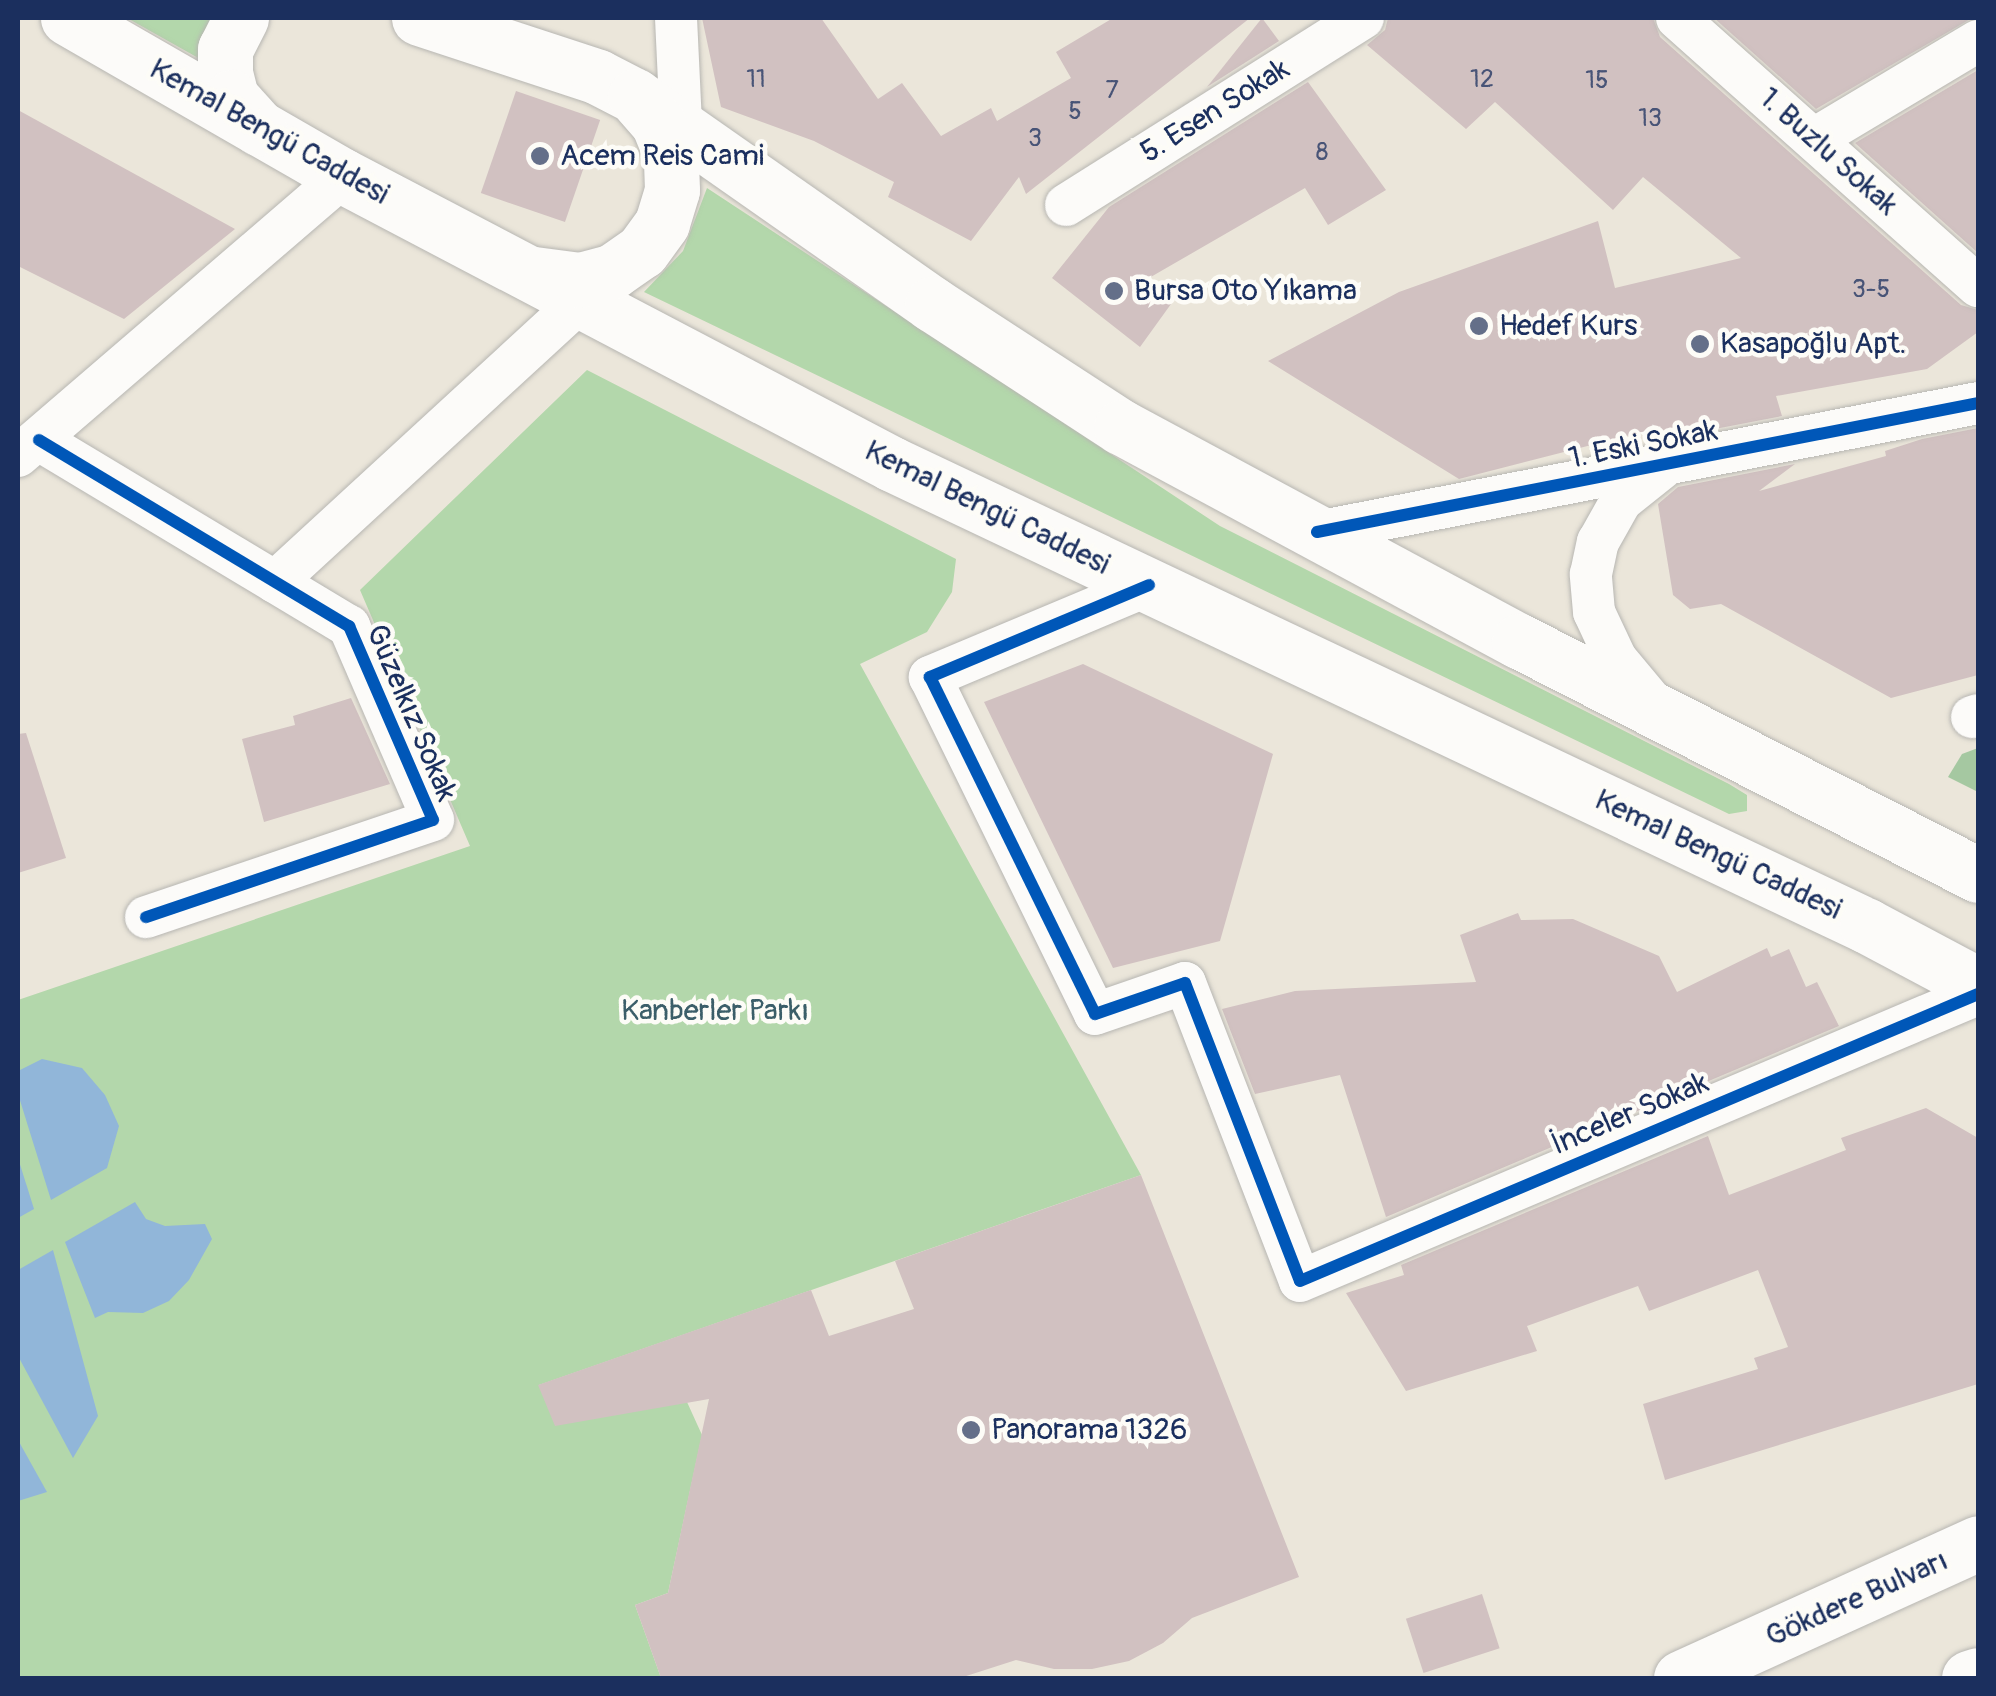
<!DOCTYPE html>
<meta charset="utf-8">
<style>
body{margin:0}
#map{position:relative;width:1996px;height:1696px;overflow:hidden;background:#ebe6da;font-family:Pangolin,sans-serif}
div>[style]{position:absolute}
.green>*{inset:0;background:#b3d7ab}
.forest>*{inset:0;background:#a5c8a1}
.water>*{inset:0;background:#91b6d9}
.building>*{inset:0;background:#d1c1c1;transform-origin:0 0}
.roads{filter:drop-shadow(0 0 2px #b7b6b2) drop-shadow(0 0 2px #b7b6b2)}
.minor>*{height:42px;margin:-21px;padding:0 21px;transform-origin:21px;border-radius:21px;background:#fcfbf9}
.primary>*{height:55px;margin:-27.5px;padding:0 27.5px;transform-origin:27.5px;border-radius:27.5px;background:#fcfbf9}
.cycleway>*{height:12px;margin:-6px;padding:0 6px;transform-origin:6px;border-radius:6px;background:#0057b8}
.dots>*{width:28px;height:28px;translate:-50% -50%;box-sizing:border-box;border:5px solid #fdfcf7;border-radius:50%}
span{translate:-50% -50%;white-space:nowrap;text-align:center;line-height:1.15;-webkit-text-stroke:9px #fdfcf7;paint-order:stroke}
.number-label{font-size:25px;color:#485477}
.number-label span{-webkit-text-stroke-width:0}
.street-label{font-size:30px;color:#1b2f5e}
.poi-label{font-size:30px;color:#1b2f5e}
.left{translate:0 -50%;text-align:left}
.park-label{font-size:30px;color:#3b5e69}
.frame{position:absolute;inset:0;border:20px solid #1b2f5e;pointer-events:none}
</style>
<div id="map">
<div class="green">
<div style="clip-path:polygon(127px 18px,232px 18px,209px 64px)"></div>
<div style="clip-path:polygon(707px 188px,1220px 526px,1729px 784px,1747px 795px,1747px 811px,1729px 814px,644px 292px,683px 251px)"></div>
<div style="clip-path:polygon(587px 370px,956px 559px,952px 592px,927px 632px,860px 664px,1141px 1175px,539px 1385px,687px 1402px,702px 1435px,668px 1593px,635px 1605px,661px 1678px,18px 1678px,18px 1000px,470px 846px,360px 590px)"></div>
</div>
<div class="forest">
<div style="clip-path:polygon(1978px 748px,1978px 792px,1948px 777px,1962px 754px)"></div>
</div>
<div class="water">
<div style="clip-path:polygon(42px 1059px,82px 1068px,105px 1095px,119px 1126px,107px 1168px,51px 1200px,18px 1094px,18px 1071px)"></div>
<div style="clip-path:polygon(18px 1158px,34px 1209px,18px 1218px)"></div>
<div style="clip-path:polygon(135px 1202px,146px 1219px,165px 1226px,205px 1224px,212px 1239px,189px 1280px,169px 1301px,143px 1313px,108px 1312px,95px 1318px,65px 1242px)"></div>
<div style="clip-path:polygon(53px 1250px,98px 1416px,73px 1458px,18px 1356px,18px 1270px)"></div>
<div style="clip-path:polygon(18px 1440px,47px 1492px,18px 1501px)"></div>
</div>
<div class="building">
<div style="clip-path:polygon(702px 18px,821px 18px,878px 99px,902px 83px,941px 136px,991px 108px,997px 121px,1071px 78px,1056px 52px,1113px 18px,1250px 18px,1026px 194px,1019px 177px,971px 241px,888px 197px,894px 182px,814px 141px,721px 107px)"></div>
<div style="clip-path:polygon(1262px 18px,1279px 41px,1207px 87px)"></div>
<div style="clip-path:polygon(1388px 18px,1653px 18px,1660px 37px,1961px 305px,1978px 310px,1978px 332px,1927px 369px,1776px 396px,1782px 416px,1647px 442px,1646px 431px,1459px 479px,1268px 361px,1399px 292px,1598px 221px,1615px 288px,1741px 258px,1643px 177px,1613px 210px,1495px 102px,1466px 129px,1367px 45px,1385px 30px)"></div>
<div style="clip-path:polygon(1714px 18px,1972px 18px,1816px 109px)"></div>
<div style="clip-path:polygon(1978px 70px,1978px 253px,1855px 143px)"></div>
<div style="clip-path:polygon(1308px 82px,1386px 190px,1328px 225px,1305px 188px,1149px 278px,1171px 304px,1140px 347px,1052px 278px,1109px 207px)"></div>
<div style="left:516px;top:91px;width:89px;height:108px;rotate:19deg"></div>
<div style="clip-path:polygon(18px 110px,235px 229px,124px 319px,18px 266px)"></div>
<div style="clip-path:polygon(1978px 428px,1978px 675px,1891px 698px,1721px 604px,1690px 609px,1673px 595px,1658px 504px,1678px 487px,1795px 464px,1759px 491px,1886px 456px,1885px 451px,1922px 439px)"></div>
<div style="clip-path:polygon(1083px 664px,1273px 754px,1220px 941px,1113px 968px,984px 702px)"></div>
<div style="clip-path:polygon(351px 698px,390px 784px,264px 822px,242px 739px,295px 725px,293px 716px)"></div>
<div style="clip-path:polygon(26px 733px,66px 858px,18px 873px,18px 734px)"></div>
<div style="clip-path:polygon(1518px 913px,1521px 920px,1573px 919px,1659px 956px,1677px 992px,1767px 948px,1771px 957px,1789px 949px,1806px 987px,1817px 982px,1839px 1026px,1386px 1217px,1340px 1075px,1255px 1094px,1222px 1009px,1295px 991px,1476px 982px,1460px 935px)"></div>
<div style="clip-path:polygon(1926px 1108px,1978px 1138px,1978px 1384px,1665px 1480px,1643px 1404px,1758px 1369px,1754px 1358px,1788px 1347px,1758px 1270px,1649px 1311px,1638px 1286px,1527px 1326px,1537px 1351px,1406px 1391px,1346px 1293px,1404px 1275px,1401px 1265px,1708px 1136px,1729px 1195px,1846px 1150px,1841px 1138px)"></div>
<div style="clip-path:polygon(1141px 1175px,1299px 1577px,1192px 1618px,1163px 1643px,1129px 1661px,1092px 1669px,1054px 1669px,1016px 1660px,960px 1678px,661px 1678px,635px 1605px,668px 1593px,709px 1399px,555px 1426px,538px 1385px,811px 1290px,829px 1336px,914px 1309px,895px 1261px)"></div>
<div style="left:1482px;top:1594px;width:57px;height:80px;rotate:72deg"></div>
</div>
<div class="roads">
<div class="minor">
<div style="left:676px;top:18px;width:107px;rotate:87.3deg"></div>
<div style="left:681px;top:125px;width:27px;rotate:98deg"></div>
<div style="left:1677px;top:18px;width:403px;rotate:41.7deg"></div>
<div style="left:1814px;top:139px;width:191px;rotate:-30.9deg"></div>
<div style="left:1066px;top:205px;width:351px;rotate:-32.2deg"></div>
<div style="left:39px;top:440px;width:362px;rotate:31deg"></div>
<div style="left:349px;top:626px;width:211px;rotate:66.6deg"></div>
<div style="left:433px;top:820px;width:303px;rotate:161.3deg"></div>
<div style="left:18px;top:456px;width:429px;rotate:-40.7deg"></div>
<div style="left:1317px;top:532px;width:673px;rotate:-11.04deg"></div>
<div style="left:275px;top:582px;width:444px;rotate:-42.6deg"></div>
<div style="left:1149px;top:585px;width:238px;rotate:157.2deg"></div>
<div style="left:930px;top:677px;width:375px;rotate:63.9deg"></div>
<div style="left:1095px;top:1014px;width:95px;rotate:-19deg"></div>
<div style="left:1185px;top:983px;width:319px;rotate:68.9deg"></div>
<div style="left:1300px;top:1281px;width:736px;rotate:-22.94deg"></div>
<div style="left:1652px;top:702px;width:56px;rotate:-129.9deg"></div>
<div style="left:1616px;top:659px;width:52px;rotate:-115.1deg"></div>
<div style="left:1594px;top:612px;width:38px;rotate:-95deg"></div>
<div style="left:1591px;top:574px;width:33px;rotate:-78deg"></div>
<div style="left:1598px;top:542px;width:47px;rotate:-60.7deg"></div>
<div style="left:1621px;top:501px;width:53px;rotate:-38.8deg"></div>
<div style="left:1972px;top:717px;width:6px;rotate:-18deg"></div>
</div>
<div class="primary">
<div style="left:68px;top:18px;width:317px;rotate:29.9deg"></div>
<div style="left:343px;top:176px;width:620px;rotate:27.68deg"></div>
<div style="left:892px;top:464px;width:1079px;rotate:25.35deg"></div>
<div style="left:1867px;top:926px;width:126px;rotate:28deg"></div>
<div style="left:241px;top:18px;width:35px;rotate:117deg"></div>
<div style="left:225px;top:49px;width:24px;rotate:90deg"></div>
<div style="left:225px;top:73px;width:25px;rotate:76deg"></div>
<div style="left:231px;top:97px;width:42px;rotate:47.9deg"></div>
<div style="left:419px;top:18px;width:188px;rotate:18.2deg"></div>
<div style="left:598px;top:77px;width:42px;rotate:27.2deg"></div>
<div style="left:635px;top:96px;width:363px;rotate:35deg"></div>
<div style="left:932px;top:304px;width:225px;rotate:33.1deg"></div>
<div style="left:1121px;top:427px;width:452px;rotate:28.3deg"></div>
<div style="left:1519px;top:641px;width:515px;rotate:27.01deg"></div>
<div style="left:534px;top:274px;width:46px;rotate:7.4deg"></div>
<div style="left:580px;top:280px;width:34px;rotate:-15deg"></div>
<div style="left:613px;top:271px;width:35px;rotate:-35deg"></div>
<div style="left:642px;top:251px;width:34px;rotate:-54deg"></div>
<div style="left:662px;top:223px;width:34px;rotate:-73deg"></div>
<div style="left:672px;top:190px;width:35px;rotate:-92deg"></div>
<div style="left:671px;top:155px;width:35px;rotate:-112deg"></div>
<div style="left:658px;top:123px;width:29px;rotate:-131deg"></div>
<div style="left:1681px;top:1678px;width:326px;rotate:-24.4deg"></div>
<div style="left:1969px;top:1678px;width:9px;rotate:-18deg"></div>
</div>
</div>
<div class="cycleway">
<div style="left:39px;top:440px;width:362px;rotate:31deg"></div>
<div style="left:349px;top:626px;width:211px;rotate:66.6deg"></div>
<div style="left:433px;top:820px;width:303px;rotate:161.3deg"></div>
<div style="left:1317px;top:532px;width:673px;rotate:-11.04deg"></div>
<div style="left:1149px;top:585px;width:238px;rotate:157.2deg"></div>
<div style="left:930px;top:677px;width:375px;rotate:63.9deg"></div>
<div style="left:1095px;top:1014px;width:95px;rotate:-19deg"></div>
<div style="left:1185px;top:983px;width:319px;rotate:68.9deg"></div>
<div style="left:1300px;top:1281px;width:736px;rotate:-22.94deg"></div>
</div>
<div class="dots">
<div style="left:540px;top:156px;background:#646f89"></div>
<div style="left:1114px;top:291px;background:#646f89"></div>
<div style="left:1479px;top:326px;background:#646f89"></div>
<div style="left:1700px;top:344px;background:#646f89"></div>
<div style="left:971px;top:1430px;background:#646f89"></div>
</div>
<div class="number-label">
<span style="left:756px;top:80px">11</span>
<span style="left:1482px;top:80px">12</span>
<span style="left:1597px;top:81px">15</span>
<span style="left:1112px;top:91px">7</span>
<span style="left:1075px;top:112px">5</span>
<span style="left:1650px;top:119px">13</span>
<span style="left:1035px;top:139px">3</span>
<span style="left:1322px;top:153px">8</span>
<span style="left:1871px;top:290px">3-5</span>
</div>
<div class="street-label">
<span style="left:1215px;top:111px;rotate:-32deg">5. Esen Sokak</span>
<span style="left:269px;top:132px;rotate:29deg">Kemal Bengü Caddesi</span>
<span style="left:1828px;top:152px;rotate:42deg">1. Buzlu Sokak</span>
<span style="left:1643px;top:445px;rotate:-11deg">1. Eski Sokak</span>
<span style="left:987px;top:508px;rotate:26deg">Kemal Bengü Caddesi</span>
<span style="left:411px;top:713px;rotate:67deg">Güzelkız Sokak</span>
<span style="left:1718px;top:855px;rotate:25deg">Kemal Bengü Caddesi</span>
<span style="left:1630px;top:1114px;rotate:-23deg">İnceler Sokak</span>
<span style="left:1857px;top:1599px;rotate:-24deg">Gökdere Bulvarı</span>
</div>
<div class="poi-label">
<span class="left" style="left:560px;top:156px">Acem Reis Cami</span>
<span class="left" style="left:1134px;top:291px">Bursa Oto Yıkama</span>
<span class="left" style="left:1499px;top:326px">Hedef Kurs</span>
<span class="left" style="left:1720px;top:344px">Kasapoğlu Apt.</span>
<span class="left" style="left:991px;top:1430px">Panorama 1326</span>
</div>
<div class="park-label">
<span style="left:715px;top:1011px">Kanberler Parkı</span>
</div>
<div class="frame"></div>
</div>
